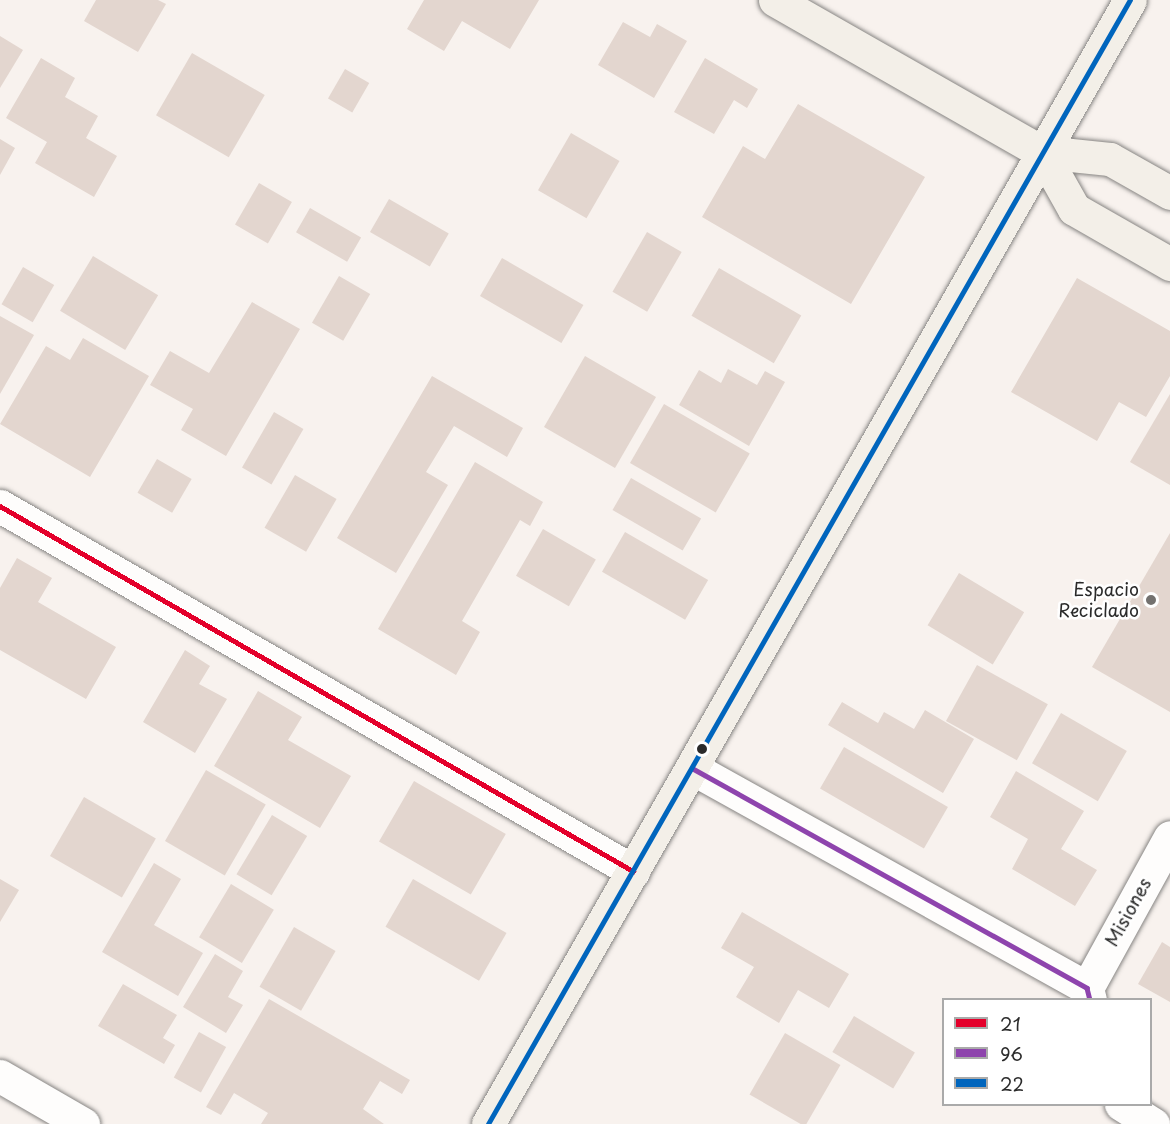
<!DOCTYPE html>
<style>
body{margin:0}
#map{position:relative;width:1170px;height:1124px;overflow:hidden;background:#f8f2ee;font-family:"Playpen Sans",sans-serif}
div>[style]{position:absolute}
.building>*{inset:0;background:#e3d6cf;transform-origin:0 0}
.roads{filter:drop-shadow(0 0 2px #878583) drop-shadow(0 0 2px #878583)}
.minor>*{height:33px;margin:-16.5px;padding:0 16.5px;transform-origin:16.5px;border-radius:16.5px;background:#fefdfc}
.major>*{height:33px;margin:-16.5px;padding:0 16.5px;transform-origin:16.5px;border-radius:16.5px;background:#f3efe8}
.bus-1>*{height:4.5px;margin:-2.25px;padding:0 2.25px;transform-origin:2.25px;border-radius:2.25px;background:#e4002b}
.bus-2>*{height:4.5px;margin:-2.25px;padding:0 2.25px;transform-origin:2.25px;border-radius:2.25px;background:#8e44ad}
.bus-3>*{height:4.5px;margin:-2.25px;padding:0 2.25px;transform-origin:2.25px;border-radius:2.25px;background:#0065bd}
.dots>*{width:16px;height:16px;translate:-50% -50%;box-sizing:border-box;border:3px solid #fff;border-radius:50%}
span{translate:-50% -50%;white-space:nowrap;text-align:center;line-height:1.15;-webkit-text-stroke:5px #fff;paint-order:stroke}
.poi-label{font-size:18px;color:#2b2b2b}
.right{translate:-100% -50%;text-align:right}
.street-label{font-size:18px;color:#2b2b2b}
.legend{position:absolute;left:942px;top:998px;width:210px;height:108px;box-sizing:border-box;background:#fff;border:2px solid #aaa;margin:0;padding:8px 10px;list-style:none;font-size:18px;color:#2b2b2b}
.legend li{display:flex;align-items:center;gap:12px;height:30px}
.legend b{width:30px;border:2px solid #aaa}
</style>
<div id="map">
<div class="building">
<div style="clip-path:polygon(96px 0,158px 0,166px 4px,138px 52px,84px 21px)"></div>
<div style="clip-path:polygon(424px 0,539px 0,510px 49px,462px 21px,444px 51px,407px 29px)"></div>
<div style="clip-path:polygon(623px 22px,650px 37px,657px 24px,687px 41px,654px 98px,598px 65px)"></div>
<div style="clip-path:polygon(0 36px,23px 50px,0 88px)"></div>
<div style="left:192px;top:53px;width:84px;height:72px;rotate:30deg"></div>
<div style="clip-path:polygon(41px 58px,75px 78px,65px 97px,98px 116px,86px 138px,117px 156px,94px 197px,35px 163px,47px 142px,6px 118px)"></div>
<div style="clip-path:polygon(705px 58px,758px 89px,747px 108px,734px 100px,714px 134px,674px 112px)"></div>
<div style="left:345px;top:69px;width:28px;height:34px;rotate:30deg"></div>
<div style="clip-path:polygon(798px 104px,925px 177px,851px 304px,702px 217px,743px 146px,765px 159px)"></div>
<div style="left:571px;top:133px;width:56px;height:66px;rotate:30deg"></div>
<div style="clip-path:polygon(0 139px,15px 148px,0 175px)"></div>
<div style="left:259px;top:183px;width:38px;height:48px;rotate:30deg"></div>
<div style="left:389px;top:199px;width:69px;height:38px;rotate:30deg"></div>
<div style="left:310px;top:208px;width:59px;height:28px;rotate:30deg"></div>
<div style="left:647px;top:232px;width:40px;height:69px;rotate:30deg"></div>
<div style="left:93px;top:256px;width:76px;height:64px;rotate:31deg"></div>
<div style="left:502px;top:258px;width:94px;height:44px;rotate:30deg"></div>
<div style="left:23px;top:267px;width:36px;height:43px;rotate:30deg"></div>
<div style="left:719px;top:268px;width:95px;height:55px;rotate:30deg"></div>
<div style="left:339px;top:276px;width:36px;height:54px;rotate:30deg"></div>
<div style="clip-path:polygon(1077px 278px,1170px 331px,1170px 376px,1146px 417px,1119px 402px,1097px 441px,1011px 392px)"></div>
<div style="clip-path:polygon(252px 302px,300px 329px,226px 456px,181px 430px,193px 409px,150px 385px,170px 351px,209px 373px)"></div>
<div style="clip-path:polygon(0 316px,34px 335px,0 394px)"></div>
<div style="clip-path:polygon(83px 338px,149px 376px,90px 477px,0 424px,46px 346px,70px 360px)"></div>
<div style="left:585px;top:356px;width:82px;height:82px;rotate:30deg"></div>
<div style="clip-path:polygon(728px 369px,757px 385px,765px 371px,785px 382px,749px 446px,679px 405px,699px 370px,721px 383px)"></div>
<div style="clip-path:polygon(432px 376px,523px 428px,507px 457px,454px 426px,426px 472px,448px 485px,396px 573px,337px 538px)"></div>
<div style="clip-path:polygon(1170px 394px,1170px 485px,1130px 462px)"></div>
<div style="left:664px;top:404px;width:99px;height:68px;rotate:30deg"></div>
<div style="left:274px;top:412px;width:34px;height:64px;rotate:30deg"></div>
<div style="left:157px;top:459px;width:40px;height:39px;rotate:30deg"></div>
<div style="clip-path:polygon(475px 462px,543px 502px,530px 526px,520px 520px,462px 621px,480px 632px,456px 675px,378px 629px)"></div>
<div style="left:295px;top:475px;width:48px;height:61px;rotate:30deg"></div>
<div style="left:631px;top:478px;width:81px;height:37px;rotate:30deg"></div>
<div style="left:543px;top:529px;width:61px;height:54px;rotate:30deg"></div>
<div style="left:625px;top:532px;width:96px;height:46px;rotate:30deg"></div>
<div style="clip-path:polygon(1170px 533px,1170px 712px,1092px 667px)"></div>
<div style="clip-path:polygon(17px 558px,52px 578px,38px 602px,116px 647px,86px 699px,0 650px,0 588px)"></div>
<div style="left:959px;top:573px;width:76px;height:61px;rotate:31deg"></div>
<div style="clip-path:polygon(185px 650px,210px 666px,199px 684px,227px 699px,195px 753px,143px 722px)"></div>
<div style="left:977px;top:665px;width:81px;height:64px;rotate:29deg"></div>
<div style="clip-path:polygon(258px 691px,302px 717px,288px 740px,351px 776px,320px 828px,214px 766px)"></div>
<div style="clip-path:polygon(842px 702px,878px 723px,884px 712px,914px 729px,925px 710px,974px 739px,943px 793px,828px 725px)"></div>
<div style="left:1061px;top:713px;width:76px;height:58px;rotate:30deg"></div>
<div style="left:844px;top:747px;width:120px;height:48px;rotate:30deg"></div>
<div style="left:206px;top:770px;width:69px;height:82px;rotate:30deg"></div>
<div style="clip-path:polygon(1016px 771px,1084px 811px,1061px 849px,1097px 870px,1075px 906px,1012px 869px,1028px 839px,990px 817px)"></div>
<div style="left:414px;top:781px;width:106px;height:70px;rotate:30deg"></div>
<div style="left:84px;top:797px;width:83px;height:68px;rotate:30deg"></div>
<div style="left:272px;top:815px;width:41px;height:69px;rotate:31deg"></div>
<div style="clip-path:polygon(154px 863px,181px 879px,154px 925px,203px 953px,178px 996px,102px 952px)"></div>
<div style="clip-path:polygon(0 879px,19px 890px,0 922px)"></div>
<div style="left:413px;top:879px;width:108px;height:55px;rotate:30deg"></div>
<div style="left:231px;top:884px;width:50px;height:62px;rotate:31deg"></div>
<div style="clip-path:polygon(742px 912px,849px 974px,829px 1008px,798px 990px,779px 1023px,736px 997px,754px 967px,721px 948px)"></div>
<div style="left:294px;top:927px;width:48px;height:69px;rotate:30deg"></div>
<div style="clip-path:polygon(1162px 942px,1170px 947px,1170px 1002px,1138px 984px)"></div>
<div style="clip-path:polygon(215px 954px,243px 971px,228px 997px,243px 1005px,226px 1033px,183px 1007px)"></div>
<div style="clip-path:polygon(123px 984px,177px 1015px,163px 1038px,175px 1045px,164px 1064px,98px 1026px)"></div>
<div style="clip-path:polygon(269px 999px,410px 1080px,402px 1094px,380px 1081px,363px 1109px,384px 1124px,261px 1124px,268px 1113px,234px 1093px,221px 1115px,206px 1107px)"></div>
<div style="left:854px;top:1016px;width:71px;height:42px;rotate:31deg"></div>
<div style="left:199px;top:1032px;width:31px;height:52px;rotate:29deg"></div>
<div style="left:785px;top:1033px;width:64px;height:71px;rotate:30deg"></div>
</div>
<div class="roads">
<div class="minor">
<div style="left:0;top:506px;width:731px;rotate:29.97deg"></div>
<div style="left:692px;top:768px;width:452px;rotate:29.1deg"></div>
<div style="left:1087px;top:988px;width:12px;rotate:76deg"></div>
<div style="left:1087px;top:988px;width:172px;rotate:-61.2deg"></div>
<div style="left:0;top:1076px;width:96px;rotate:30deg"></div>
<div style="left:1121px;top:1104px;width:38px;rotate:32deg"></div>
</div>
<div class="major">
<div style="left:775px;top:0;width:307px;rotate:29.7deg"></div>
<div style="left:1042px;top:152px;width:68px;rotate:5.9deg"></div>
<div style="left:1110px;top:159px;width:69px;rotate:29.5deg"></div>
<div style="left:1042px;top:152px;width:65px;rotate:60.7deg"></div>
<div style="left:1074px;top:209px;width:111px;rotate:29.8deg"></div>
<div style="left:488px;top:1124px;width:1294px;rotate:-60.27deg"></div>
</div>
</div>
<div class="bus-1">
<div style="left:0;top:506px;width:731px;rotate:29.97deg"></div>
</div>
<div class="bus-2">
<div style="left:692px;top:768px;width:452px;rotate:29.1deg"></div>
<div style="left:1087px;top:988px;width:12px;rotate:76deg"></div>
</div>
<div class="bus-3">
<div style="left:488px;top:1124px;width:1294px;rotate:-60.27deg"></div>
</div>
<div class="dots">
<div style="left:1151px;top:600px;background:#73716f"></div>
<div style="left:702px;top:749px;background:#2b2b2b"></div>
</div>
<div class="poi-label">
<span class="right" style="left:1139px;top:600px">Espacio<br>Reciclado</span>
</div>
<div class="street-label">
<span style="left:1128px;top:912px;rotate:-61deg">Misiones</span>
</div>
<ul class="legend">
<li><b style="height:8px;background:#e4002b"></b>21</li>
<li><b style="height:8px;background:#8e44ad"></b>96</li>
<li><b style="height:8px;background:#0065bd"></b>22</li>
</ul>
</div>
